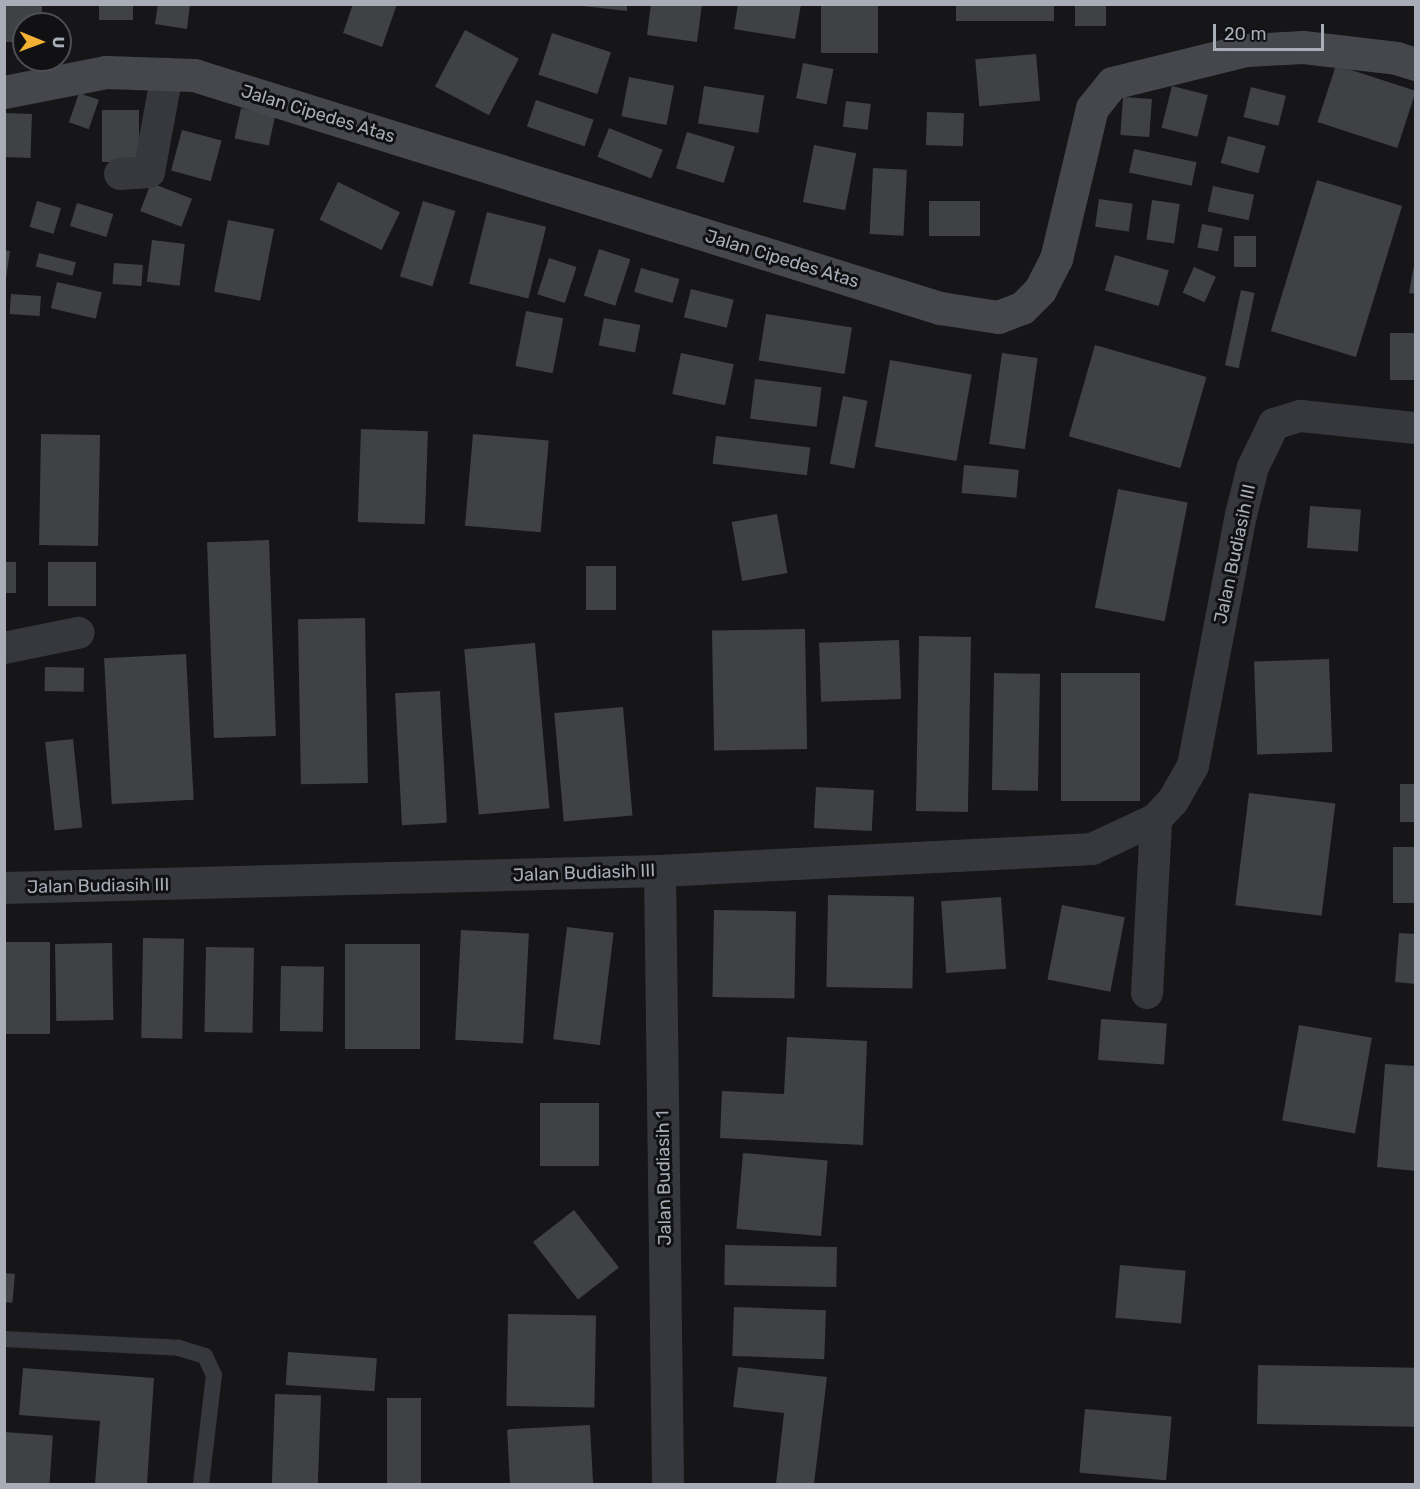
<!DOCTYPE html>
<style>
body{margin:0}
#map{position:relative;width:1420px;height:1489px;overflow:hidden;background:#161618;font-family:Rubik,sans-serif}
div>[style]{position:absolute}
.building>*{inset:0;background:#404145;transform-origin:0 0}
.lane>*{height:16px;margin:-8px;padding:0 8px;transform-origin:8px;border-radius:8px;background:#37383d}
.street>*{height:32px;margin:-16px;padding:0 16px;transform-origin:16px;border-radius:16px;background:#37383d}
.secondary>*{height:33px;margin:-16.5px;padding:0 16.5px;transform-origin:16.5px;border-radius:16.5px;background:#45474d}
span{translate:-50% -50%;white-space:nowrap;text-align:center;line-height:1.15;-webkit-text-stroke:6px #111113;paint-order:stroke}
.street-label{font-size:18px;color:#a8adb8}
.frame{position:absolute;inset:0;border:6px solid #a8adb8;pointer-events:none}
.north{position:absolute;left:12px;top:12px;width:60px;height:60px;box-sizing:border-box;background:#111113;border:2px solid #4d4f55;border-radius:50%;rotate:91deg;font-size:16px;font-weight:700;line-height:24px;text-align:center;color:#a8adb8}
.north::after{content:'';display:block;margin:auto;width:21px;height:27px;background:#f2b134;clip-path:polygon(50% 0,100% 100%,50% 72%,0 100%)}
.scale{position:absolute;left:1213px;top:24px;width:111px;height:27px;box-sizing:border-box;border:3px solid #a8adb8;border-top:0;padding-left:8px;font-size:18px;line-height:21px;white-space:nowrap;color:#a8adb8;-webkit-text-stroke:4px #111113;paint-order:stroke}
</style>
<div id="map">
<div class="building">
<div style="clip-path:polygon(5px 4px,42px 4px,42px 24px,24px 24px,24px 42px,5px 42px)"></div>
<div style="left:99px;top:4px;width:34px;height:16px"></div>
<div style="clip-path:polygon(158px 4px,190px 4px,187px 29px,155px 24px)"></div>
<div style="clip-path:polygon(353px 4px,397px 4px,382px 47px,343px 33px)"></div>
<div style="clip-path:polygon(566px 4px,627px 4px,627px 11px)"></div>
<div style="clip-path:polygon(651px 4px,702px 4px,697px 42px,647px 35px)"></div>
<div style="clip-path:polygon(738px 4px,801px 4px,795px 39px,734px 29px)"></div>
<div style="left:821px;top:4px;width:57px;height:49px"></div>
<div style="left:956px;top:4px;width:98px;height:17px"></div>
<div style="left:1075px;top:4px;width:31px;height:22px"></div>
<div style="left:465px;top:30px;width:61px;height:64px;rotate:28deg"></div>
<div style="left:552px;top:33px;width:62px;height:44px;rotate:18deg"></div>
<div style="left:1036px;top:54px;width:47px;height:61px;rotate:85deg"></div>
<div style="left:803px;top:63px;width:31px;height:36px;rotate:11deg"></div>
<div style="left:1336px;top:65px;width:84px;height:60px;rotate:18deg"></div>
<div style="left:629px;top:77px;width:46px;height:40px;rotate:11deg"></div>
<div style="left:704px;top:86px;width:61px;height:38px;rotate:9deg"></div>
<div style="left:1172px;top:86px;width:37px;height:43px;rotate:14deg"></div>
<div style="left:1251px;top:87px;width:36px;height:31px;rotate:14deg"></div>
<div style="left:79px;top:93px;width:21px;height:31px;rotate:19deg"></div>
<div style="left:1123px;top:97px;width:29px;height:38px;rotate:4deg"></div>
<div style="left:536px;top:100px;width:61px;height:28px;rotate:19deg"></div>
<div style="left:846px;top:101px;width:25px;height:26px;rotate:7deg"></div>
<div style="left:241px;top:108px;width:35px;height:31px;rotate:12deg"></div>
<div style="left:139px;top:110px;width:52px;height:37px;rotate:90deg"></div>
<div style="left:927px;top:112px;width:37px;height:33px;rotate:2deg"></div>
<div style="left:4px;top:113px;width:28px;height:44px;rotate:2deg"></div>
<div style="left:609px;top:128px;width:58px;height:31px;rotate:22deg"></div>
<div style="left:182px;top:130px;width:41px;height:42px;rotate:15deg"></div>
<div style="left:687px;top:132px;width:50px;height:38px;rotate:17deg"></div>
<div style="left:1228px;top:136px;width:39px;height:28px;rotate:15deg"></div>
<div style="left:814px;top:145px;width:43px;height:58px;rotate:11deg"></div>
<div style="left:1134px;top:149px;width:64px;height:24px;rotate:12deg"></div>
<div style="left:873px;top:168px;width:34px;height:66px;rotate:3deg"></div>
<div style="left:1317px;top:180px;width:89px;height:158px;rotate:17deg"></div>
<div style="left:338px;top:182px;width:69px;height:42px;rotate:26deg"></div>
<div style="left:151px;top:183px;width:44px;height:30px;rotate:21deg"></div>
<div style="left:1213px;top:186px;width:42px;height:26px;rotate:12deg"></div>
<div style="left:1099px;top:199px;width:34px;height:28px;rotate:8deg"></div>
<div style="left:1152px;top:200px;width:28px;height:40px;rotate:8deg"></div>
<div style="left:37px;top:201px;width:25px;height:27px;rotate:16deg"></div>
<div style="left:423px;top:201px;width:34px;height:79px;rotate:17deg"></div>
<div style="left:980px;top:201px;width:35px;height:51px;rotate:90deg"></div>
<div style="left:77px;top:203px;width:38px;height:24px;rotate:17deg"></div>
<div style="left:487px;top:212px;width:61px;height:74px;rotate:14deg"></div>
<div style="left:228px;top:220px;width:47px;height:73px;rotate:11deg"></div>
<div style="left:1202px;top:224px;width:21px;height:24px;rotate:11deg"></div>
<div style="left:1234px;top:236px;width:22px;height:31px"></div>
<div style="left:152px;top:240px;width:33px;height:42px;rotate:7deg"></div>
<div style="left:599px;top:249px;width:33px;height:49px;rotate:18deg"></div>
<div style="clip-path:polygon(4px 250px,10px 251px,6px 278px,4px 278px)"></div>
<div style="left:39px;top:253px;width:38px;height:14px;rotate:14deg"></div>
<div style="clip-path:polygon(1416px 254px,1416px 294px,1409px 293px)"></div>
<div style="left:1115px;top:255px;width:56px;height:37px;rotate:16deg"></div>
<div style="left:549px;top:258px;width:29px;height:38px;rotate:18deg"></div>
<div style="left:114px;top:263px;width:29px;height:21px;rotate:4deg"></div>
<div style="left:1194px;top:267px;width:24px;height:28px;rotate:24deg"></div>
<div style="left:641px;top:268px;width:40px;height:25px;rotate:16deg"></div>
<div style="left:57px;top:282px;width:46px;height:27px;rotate:13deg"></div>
<div style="left:691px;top:289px;width:44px;height:29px;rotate:14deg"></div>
<div style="left:1241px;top:290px;width:14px;height:77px;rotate:12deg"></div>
<div style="left:11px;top:294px;width:30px;height:20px;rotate:4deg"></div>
<div style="left:526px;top:311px;width:38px;height:56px;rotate:11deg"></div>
<div style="left:766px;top:314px;width:87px;height:47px;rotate:9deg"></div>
<div style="left:604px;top:318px;width:37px;height:28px;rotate:11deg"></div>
<div style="left:1390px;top:333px;width:26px;height:47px"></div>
<div style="left:1095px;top:345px;width:116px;height:95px;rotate:16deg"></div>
<div style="left:681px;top:353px;width:54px;height:42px;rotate:12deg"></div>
<div style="left:1002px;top:353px;width:36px;height:92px;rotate:8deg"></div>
<div style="left:890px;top:360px;width:83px;height:88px;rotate:10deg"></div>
<div style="left:755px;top:379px;width:67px;height:40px;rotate:7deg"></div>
<div style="left:843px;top:396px;width:25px;height:69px;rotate:11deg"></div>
<div style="left:361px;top:429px;width:67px;height:93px;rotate:2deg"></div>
<div style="left:41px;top:434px;width:59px;height:111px;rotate:1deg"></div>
<div style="left:473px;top:434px;width:76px;height:92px;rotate:5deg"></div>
<div style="left:716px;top:436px;width:95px;height:28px;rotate:7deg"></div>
<div style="left:964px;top:465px;width:55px;height:28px;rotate:5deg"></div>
<div style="left:1118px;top:489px;width:71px;height:121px;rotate:11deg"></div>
<div style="left:1310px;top:506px;width:51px;height:42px;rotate:4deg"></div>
<div style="left:777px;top:514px;width:60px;height:46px;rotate:80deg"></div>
<div style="left:269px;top:540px;width:196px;height:62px;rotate:88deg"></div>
<div style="left:4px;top:562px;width:12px;height:31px"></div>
<div style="left:48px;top:562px;width:48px;height:44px"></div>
<div style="left:586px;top:566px;width:30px;height:44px"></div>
<div style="left:365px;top:618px;width:165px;height:67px;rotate:89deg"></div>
<div style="left:805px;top:629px;width:120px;height:93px;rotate:89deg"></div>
<div style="left:919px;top:636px;width:52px;height:175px;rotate:1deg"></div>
<div style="left:899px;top:640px;width:59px;height:80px;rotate:88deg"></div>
<div style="left:535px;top:643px;width:166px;height:71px;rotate:85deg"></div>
<div style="left:186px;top:654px;width:146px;height:82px;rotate:87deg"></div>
<div style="left:1329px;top:659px;width:93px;height:75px;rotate:88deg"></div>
<div style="left:45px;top:667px;width:39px;height:24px;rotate:1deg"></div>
<div style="left:994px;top:673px;width:46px;height:117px;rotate:1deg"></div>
<div style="left:1061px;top:673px;width:79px;height:128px"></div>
<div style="left:440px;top:691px;width:132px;height:45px;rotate:87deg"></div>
<div style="left:623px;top:707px;width:109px;height:69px;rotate:85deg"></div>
<div style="left:73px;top:739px;width:89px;height:28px;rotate:84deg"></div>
<div style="left:1400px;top:784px;width:16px;height:38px"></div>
<div style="left:816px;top:787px;width:58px;height:41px;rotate:3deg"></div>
<div style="left:1249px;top:793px;width:87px;height:113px;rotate:7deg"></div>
<div style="left:1416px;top:847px;width:56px;height:23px;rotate:90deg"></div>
<div style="left:828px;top:895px;width:86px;height:92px;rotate:1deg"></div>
<div style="left:1001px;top:897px;width:72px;height:60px;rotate:86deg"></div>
<div style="left:1062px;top:905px;width:64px;height:76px;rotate:11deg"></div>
<div style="left:714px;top:910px;width:82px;height:87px;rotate:1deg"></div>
<div style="left:567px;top:927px;width:47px;height:113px;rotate:7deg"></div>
<div style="left:461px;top:930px;width:68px;height:110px;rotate:3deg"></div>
<div style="clip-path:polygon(1399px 933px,1416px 934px,1416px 984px,1395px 982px)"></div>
<div style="left:143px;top:938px;width:41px;height:100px;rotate:1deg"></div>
<div style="left:4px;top:942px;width:46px;height:92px"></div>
<div style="left:112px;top:943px;width:77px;height:57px;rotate:89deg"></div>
<div style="left:345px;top:944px;width:75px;height:105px"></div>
<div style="left:206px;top:947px;width:48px;height:85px;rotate:1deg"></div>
<div style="left:281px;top:966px;width:43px;height:65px;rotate:1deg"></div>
<div style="left:1101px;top:1019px;width:66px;height:41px;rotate:4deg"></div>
<div style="left:1299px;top:1025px;width:74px;height:97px;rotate:10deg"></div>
<div style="clip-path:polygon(787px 1037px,867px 1041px,863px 1145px,720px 1138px,722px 1091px,784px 1094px)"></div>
<div style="clip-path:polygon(1385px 1064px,1416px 1066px,1416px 1171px,1377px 1167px)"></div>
<div style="left:599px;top:1103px;width:63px;height:59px;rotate:90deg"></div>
<div style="left:743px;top:1153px;width:85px;height:76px;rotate:5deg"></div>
<div style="left:574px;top:1210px;width:73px;height:52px;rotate:52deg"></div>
<div style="left:725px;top:1245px;width:112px;height:40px;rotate:1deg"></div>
<div style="left:1120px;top:1265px;width:66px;height:53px;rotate:5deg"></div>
<div style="left:4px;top:1273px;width:11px;height:29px;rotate:5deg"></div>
<div style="left:734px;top:1307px;width:92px;height:49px;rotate:2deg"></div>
<div style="left:508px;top:1314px;width:88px;height:92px;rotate:1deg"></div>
<div style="left:288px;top:1352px;width:89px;height:33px;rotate:4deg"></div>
<div style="left:1258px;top:1365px;width:158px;height:59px;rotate:1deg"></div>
<div style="clip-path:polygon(738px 1367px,827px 1377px,814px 1484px,776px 1484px,784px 1413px,733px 1407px)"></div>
<div style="clip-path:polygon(23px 1368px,154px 1378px,147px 1484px,95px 1484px,100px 1421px,19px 1415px)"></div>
<div style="left:275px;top:1394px;width:46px;height:90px;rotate:2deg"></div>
<div style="left:421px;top:1398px;width:86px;height:34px;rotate:90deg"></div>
<div style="left:1085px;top:1409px;width:87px;height:64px;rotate:5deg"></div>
<div style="left:590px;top:1425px;width:59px;height:83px;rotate:87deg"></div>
<div style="left:4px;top:1432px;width:49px;height:52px;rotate:4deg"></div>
</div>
<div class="lane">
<div style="left:4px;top:1339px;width:175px;rotate:2.9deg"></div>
<div style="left:179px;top:1348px;width:27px;rotate:17deg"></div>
<div style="left:205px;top:1356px;width:21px;rotate:65deg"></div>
<div style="left:214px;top:1375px;width:110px;rotate:96.8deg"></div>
</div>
<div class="street">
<div style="left:120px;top:174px;width:29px;rotate:-4deg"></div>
<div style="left:149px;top:172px;width:100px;rotate:-79.6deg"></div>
<div style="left:4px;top:648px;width:76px;rotate:-11.5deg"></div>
<div style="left:660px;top:871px;width:613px;rotate:89.25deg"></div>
<div style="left:4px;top:888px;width:656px;rotate:-1.48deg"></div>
<div style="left:660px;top:871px;width:433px;rotate:-2.9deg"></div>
<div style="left:1092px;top:849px;width:71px;rotate:-25.1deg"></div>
<div style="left:1156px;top:819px;width:25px;rotate:-47deg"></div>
<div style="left:1173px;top:801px;width:40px;rotate:-60.3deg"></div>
<div style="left:1193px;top:766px;width:256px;rotate:-79.2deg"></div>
<div style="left:1241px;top:515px;width:49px;rotate:-76deg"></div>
<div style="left:1253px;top:467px;width:48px;rotate:-64deg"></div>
<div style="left:1274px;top:424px;width:28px;rotate:-17deg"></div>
<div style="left:1301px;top:416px;width:116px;rotate:6deg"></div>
<div style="left:1147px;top:993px;width:174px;rotate:-87deg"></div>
</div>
<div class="secondary">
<div style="left:4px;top:92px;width:104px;rotate:-11.1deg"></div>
<div style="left:106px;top:72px;width:88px;rotate:2deg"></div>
<div style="left:194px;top:75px;width:782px;rotate:17.35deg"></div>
<div style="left:940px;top:308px;width:59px;rotate:8.8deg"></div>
<div style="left:998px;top:317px;width:26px;rotate:-21deg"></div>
<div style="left:1022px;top:308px;width:25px;rotate:-45deg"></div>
<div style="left:1040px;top:290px;width:35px;rotate:-63deg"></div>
<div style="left:1056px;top:259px;width:155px;rotate:-76.6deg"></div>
<div style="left:1092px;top:108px;width:32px;rotate:-51deg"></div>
<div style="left:1112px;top:83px;width:138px;rotate:-13.8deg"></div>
<div style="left:1246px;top:50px;width:57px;rotate:-3deg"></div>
<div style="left:1303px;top:47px;width:94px;rotate:6.7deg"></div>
<div style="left:1396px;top:58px;width:21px;rotate:17deg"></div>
</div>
<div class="street-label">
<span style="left:318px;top:114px;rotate:17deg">Jalan Cipedes Atas</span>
<span style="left:782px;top:259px;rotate:17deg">Jalan Cipedes Atas</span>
<span style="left:1235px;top:554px;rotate:-78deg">Jalan Budiasih III</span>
<span style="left:584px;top:873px;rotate:-2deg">Jalan Budiasih III</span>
<span style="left:98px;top:886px;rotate:-1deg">Jalan Budiasih III</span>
<span style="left:664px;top:1178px;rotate:-91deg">Jalan Budiasih 1</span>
</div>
<div class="frame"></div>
<div class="north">U</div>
<div class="scale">20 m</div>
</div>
